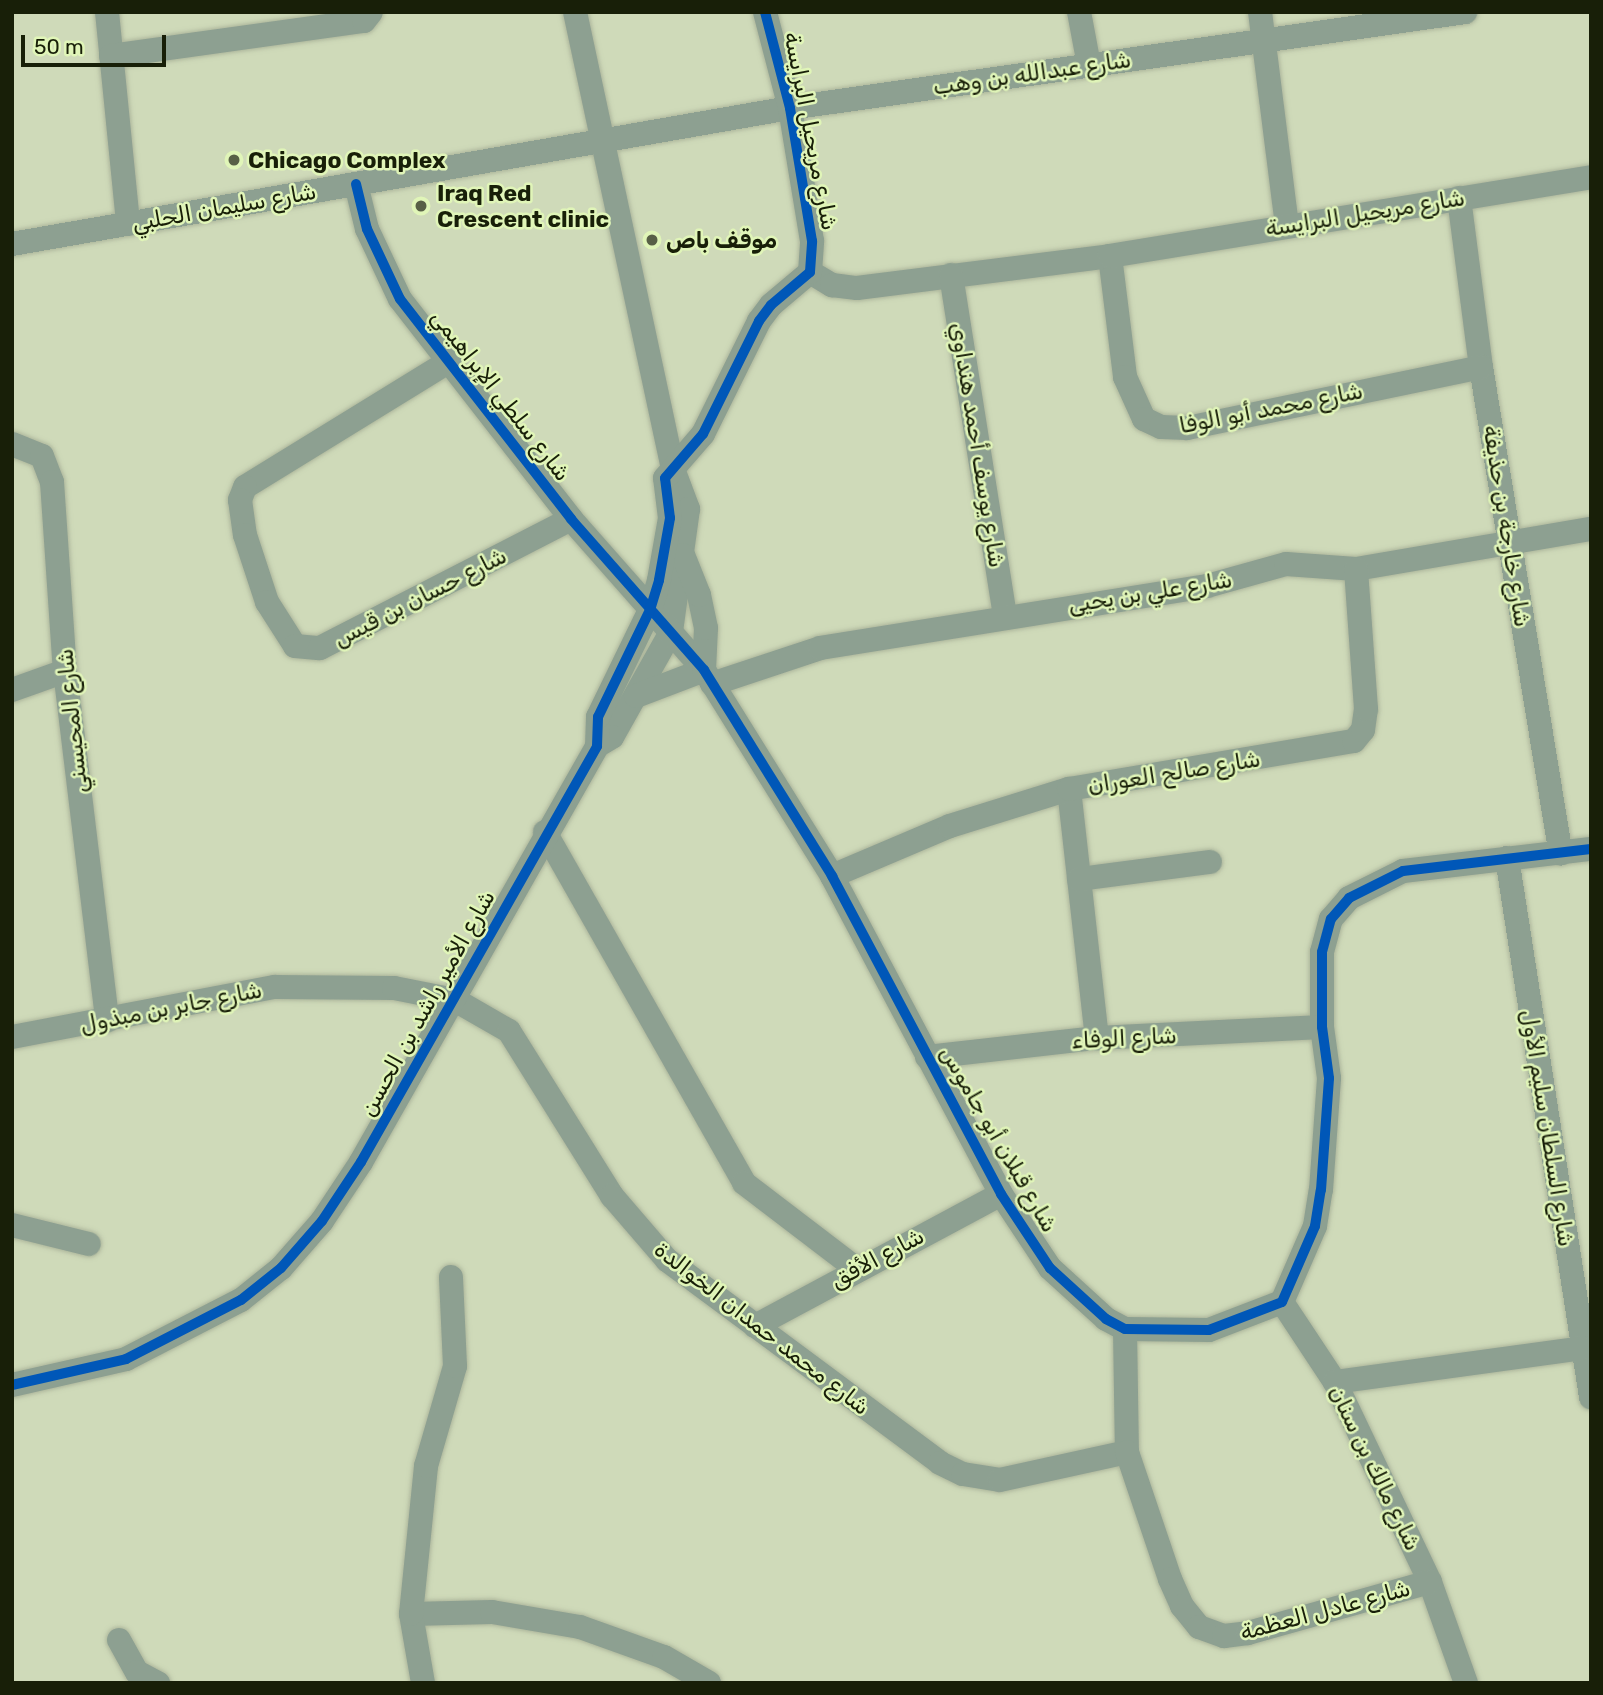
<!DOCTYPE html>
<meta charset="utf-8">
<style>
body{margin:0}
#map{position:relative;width:1603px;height:1695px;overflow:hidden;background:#cfdab9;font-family:Rubik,"Noto Sans Arabic",sans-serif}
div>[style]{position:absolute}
.roads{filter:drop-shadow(0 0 2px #adb69c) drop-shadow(0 0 2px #adb69c)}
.minor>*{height:24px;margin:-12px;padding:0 12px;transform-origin:12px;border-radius:12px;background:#8da091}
.cycleway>*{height:10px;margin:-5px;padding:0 5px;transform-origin:5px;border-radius:5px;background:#0057b8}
.dots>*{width:19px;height:19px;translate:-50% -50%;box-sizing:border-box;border:4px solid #e0f5b8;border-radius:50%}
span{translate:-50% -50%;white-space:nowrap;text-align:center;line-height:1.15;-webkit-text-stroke:5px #e0f5b8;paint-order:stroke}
.street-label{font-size:23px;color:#181f08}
.poi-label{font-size:23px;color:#181f08;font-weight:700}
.left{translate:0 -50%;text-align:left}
.frame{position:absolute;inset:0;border:14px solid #181f08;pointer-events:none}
.scale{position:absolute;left:21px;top:35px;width:145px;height:32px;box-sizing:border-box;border:4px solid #181f08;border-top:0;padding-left:9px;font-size:21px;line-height:24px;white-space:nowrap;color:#181f08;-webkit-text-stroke:5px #e0f5b8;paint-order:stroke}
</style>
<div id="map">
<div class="roads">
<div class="minor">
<div style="left:107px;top:12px;width:213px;rotate:84.3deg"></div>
<div style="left:575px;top:12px;width:467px;rotate:77.9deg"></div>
<div style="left:673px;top:469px;width:43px;rotate:69.4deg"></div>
<div style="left:688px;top:509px;width:124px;rotate:97.9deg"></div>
<div style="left:671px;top:632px;width:120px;rotate:119.3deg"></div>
<div style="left:612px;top:737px;width:17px;rotate:149deg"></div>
<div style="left:1079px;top:12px;width:54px;rotate:79.3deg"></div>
<div style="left:1260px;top:12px;width:215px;rotate:82.8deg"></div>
<div style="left:111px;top:56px;width:255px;rotate:-7.9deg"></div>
<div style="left:364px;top:21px;width:11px;rotate:-52deg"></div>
<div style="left:356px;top:184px;width:46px;rotate:76.3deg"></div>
<div style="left:367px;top:229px;width:77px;rotate:64.8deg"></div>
<div style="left:400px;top:299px;width:279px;rotate:52.1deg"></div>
<div style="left:571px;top:519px;width:201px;rotate:48.6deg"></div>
<div style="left:704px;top:670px;width:243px;rotate:58.1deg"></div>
<div style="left:832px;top:876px;width:360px;rotate:62deg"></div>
<div style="left:1001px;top:1194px;width:89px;rotate:56.5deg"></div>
<div style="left:1050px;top:1268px;width:76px;rotate:42.3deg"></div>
<div style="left:1106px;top:1319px;width:21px;rotate:28deg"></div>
<div style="left:1125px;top:1329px;width:84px;rotate:0.7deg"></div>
<div style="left:1209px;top:1330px;width:78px;rotate:-21deg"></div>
<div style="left:1282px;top:1302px;width:83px;rotate:-66.5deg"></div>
<div style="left:1315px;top:1226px;width:36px;rotate:-81deg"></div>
<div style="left:1321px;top:1190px;width:112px;rotate:-85.9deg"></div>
<div style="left:1329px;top:1078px;width:51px;rotate:-97.8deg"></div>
<div style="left:1322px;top:1027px;width:75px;rotate:-90deg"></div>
<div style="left:1322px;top:952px;width:34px;rotate:-75deg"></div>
<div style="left:1331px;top:919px;width:28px;rotate:-49deg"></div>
<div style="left:1349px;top:898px;width:60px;rotate:-26.6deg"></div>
<div style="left:1403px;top:871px;width:189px;rotate:-6.7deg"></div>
<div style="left:1459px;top:198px;width:170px;rotate:82.6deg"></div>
<div style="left:1481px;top:367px;width:493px;rotate:80.7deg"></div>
<div style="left:12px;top:244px;width:790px;rotate:-9.92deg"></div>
<div style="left:790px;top:108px;width:682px;rotate:-8.09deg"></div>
<div style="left:1110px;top:256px;width:122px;rotate:82.9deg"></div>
<div style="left:1125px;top:377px;width:46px;rotate:65.7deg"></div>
<div style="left:1144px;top:419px;width:19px;rotate:25deg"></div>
<div style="left:1161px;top:427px;width:26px;rotate:2deg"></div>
<div style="left:1187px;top:428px;width:300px;rotate:-11.7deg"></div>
<div style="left:810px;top:272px;width:26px;rotate:31deg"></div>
<div style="left:832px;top:285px;width:25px;rotate:7deg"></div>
<div style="left:857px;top:288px;width:255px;rotate:-7.2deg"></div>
<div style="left:1110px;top:256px;width:487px;rotate:-9.3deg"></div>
<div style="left:951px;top:275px;width:344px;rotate:81deg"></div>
<div style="left:448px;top:362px;width:238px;rotate:148.4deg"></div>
<div style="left:245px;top:487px;width:14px;rotate:111deg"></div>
<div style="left:240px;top:500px;width:35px;rotate:82deg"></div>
<div style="left:245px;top:535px;width:71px;rotate:71.8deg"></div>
<div style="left:267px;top:602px;width:52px;rotate:57.5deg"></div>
<div style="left:295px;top:646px;width:25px;rotate:5deg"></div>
<div style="left:320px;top:648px;width:282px;rotate:-27.2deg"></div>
<div style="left:12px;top:444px;width:32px;rotate:22deg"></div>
<div style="left:42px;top:456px;width:28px;rotate:69deg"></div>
<div style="left:52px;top:482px;width:189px;rotate:86.1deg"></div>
<div style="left:65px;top:671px;width:352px;rotate:83.1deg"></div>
<div style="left:712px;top:684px;width:114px;rotate:-18.4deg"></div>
<div style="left:820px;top:648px;width:392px;rotate:-9.1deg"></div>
<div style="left:1207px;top:586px;width:82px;rotate:-15.6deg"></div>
<div style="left:1286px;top:564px;width:70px;rotate:4.1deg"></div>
<div style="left:1356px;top:569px;width:238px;rotate:-9.7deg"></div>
<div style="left:12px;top:690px;width:56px;rotate:-19.7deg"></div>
<div style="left:636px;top:696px;width:73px;rotate:-20.9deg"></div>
<div style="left:704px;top:670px;width:42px;rotate:-87.3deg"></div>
<div style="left:706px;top:628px;width:34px;rotate:-102deg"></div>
<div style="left:699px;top:595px;width:43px;rotate:-111.8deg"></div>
<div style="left:1069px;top:789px;width:251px;rotate:83.6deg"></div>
<div style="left:545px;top:832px;width:403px;rotate:60.4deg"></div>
<div style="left:744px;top:1183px;width:140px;rotate:37.4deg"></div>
<div style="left:1507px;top:858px;width:546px;rotate:81.14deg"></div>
<div style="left:832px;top:876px;width:128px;rotate:-23deg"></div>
<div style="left:950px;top:826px;width:125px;rotate:-17.3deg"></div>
<div style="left:1069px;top:789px;width:289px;rotate:-9.6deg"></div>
<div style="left:1354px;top:741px;width:14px;rotate:-51deg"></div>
<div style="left:1363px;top:730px;width:21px;rotate:-82deg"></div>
<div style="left:1366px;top:709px;width:140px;rotate:-94.1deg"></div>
<div style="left:1079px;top:879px;width:132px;rotate:-7.4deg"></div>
<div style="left:12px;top:1037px;width:268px;rotate:-10.8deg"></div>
<div style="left:275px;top:987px;width:119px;rotate:0.5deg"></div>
<div style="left:394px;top:988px;width:62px;rotate:11.1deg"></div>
<div style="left:455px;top:1000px;width:62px;rotate:29.9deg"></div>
<div style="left:509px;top:1031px;width:195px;rotate:58deg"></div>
<div style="left:612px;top:1196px;width:84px;rotate:49.3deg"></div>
<div style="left:667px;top:1260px;width:340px;rotate:36.6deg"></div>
<div style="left:940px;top:1463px;width:25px;rotate:26deg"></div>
<div style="left:963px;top:1474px;width:37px;rotate:9deg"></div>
<div style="left:1000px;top:1480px;width:130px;rotate:-12.4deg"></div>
<div style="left:927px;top:1057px;width:171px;rotate:-6.4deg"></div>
<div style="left:1097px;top:1038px;width:225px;rotate:-2.8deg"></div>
<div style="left:12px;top:1225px;width:79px;rotate:13.9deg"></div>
<div style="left:1282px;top:1302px;width:96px;rotate:56.5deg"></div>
<div style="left:1335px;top:1382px;width:221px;rotate:64.6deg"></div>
<div style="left:1430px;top:1582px;width:107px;rotate:70.4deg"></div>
<div style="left:755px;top:1326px;width:279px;rotate:-28.2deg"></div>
<div style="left:1125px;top:1329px;width:123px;rotate:89.1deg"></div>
<div style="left:1127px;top:1452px;width:134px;rotate:71.3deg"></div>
<div style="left:1170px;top:1579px;width:30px;rotate:66deg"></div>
<div style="left:1182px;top:1606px;width:27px;rotate:51deg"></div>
<div style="left:1199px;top:1627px;width:27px;rotate:20deg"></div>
<div style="left:1224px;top:1636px;width:24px;rotate:-7deg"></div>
<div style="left:1248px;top:1633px;width:189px;rotate:-15.7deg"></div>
<div style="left:1335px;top:1382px;width:249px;rotate:-7.8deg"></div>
<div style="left:12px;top:1385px;width:117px;rotate:-12.8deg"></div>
<div style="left:126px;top:1359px;width:129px;rotate:-27.2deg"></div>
<div style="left:241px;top:1300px;width:51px;rotate:-38.7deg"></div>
<div style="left:281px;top:1268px;width:62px;rotate:-48.9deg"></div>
<div style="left:322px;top:1221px;width:71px;rotate:-56.5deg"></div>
<div style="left:361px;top:1162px;width:478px;rotate:-60.4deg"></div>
<div style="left:597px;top:746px;width:29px;rotate:-88deg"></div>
<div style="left:598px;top:717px;width:119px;rotate:-64.1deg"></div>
<div style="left:650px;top:610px;width:31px;rotate:-73deg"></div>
<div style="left:659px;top:580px;width:63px;rotate:-79.9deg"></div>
<div style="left:670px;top:518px;width:40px;rotate:-97.1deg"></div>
<div style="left:665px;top:478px;width:58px;rotate:-49.2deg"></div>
<div style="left:703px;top:434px;width:126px;rotate:-63.6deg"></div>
<div style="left:759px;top:321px;width:20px;rotate:-53deg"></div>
<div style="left:771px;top:305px;width:51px;rotate:-40.2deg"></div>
<div style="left:810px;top:272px;width:31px;rotate:-86deg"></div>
<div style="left:812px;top:241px;width:135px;rotate:-99.4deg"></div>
<div style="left:790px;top:108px;width:99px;rotate:-104.6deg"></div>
<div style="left:411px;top:1614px;width:81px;rotate:-1.4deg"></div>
<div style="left:492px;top:1612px;width:89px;rotate:9.7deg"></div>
<div style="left:580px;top:1627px;width:89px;rotate:19.7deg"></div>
<div style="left:664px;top:1657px;width:52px;rotate:30deg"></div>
<div style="left:119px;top:1640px;width:37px;rotate:61deg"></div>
<div style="left:137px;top:1672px;width:24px;rotate:28deg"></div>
<div style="left:423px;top:1683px;width:70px;rotate:-99.9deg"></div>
<div style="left:411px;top:1614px;width:149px;rotate:-84.2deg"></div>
<div style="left:426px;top:1466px;width:104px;rotate:-73.8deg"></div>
<div style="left:455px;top:1366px;width:89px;rotate:-92.6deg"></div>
</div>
</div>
<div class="cycleway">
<div style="left:356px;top:184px;width:46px;rotate:76.3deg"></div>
<div style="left:367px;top:229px;width:77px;rotate:64.8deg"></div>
<div style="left:400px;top:299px;width:279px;rotate:52.1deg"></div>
<div style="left:571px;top:519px;width:201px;rotate:48.6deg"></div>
<div style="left:704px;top:670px;width:243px;rotate:58.1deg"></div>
<div style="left:832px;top:876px;width:360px;rotate:62deg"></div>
<div style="left:1001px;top:1194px;width:89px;rotate:56.5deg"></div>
<div style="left:1050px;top:1268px;width:76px;rotate:42.3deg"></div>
<div style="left:1106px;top:1319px;width:21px;rotate:28deg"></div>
<div style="left:1125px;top:1329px;width:84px;rotate:0.7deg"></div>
<div style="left:1209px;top:1330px;width:78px;rotate:-21deg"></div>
<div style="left:1282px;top:1302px;width:83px;rotate:-66.5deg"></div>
<div style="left:1315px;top:1226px;width:36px;rotate:-81deg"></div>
<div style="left:1321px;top:1190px;width:112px;rotate:-85.9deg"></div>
<div style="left:1329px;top:1078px;width:51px;rotate:-97.8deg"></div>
<div style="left:1322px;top:1027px;width:75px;rotate:-90deg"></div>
<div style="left:1322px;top:952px;width:34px;rotate:-75deg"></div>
<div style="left:1331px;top:919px;width:28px;rotate:-49deg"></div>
<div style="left:1349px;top:898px;width:60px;rotate:-26.6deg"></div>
<div style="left:1403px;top:871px;width:189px;rotate:-6.7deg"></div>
<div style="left:12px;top:1385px;width:117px;rotate:-12.8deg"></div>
<div style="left:126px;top:1359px;width:129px;rotate:-27.2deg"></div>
<div style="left:241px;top:1300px;width:51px;rotate:-38.7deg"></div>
<div style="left:281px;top:1268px;width:62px;rotate:-48.9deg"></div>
<div style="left:322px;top:1221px;width:71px;rotate:-56.5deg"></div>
<div style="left:361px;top:1162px;width:478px;rotate:-60.4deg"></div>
<div style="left:597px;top:746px;width:29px;rotate:-88deg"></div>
<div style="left:598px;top:717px;width:119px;rotate:-64.1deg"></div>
<div style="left:650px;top:610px;width:31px;rotate:-73deg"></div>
<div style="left:659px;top:580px;width:63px;rotate:-79.9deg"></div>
<div style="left:670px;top:518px;width:40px;rotate:-97.1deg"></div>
<div style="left:665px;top:478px;width:58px;rotate:-49.2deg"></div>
<div style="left:703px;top:434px;width:126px;rotate:-63.6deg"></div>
<div style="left:759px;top:321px;width:20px;rotate:-53deg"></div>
<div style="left:771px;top:305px;width:51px;rotate:-40.2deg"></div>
<div style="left:810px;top:272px;width:31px;rotate:-86deg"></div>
<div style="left:812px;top:241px;width:135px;rotate:-99.4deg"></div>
<div style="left:790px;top:108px;width:99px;rotate:-104.6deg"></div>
</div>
<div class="dots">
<div style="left:234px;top:160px;background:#586046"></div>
<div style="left:421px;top:206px;background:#586046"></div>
<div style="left:652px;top:240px;background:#586046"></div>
</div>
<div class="street-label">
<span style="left:1032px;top:73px;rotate:-8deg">شارع عبدالله بن وهب</span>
<span style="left:811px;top:131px;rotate:79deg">شارع مريحيل البرايسة</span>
<span style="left:224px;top:207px;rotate:-10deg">شارع سليمان الحلبي</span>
<span style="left:1365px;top:213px;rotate:-9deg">شارع مريحيل البرايسة</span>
<span style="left:501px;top:395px;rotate:52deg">شارع سلطي الإبراهيمي</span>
<span style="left:1271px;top:408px;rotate:-11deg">شارع محمد أبو الوفا</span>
<span style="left:978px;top:445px;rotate:81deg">شارع يوسف أحمد هنداوي</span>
<span style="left:1507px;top:526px;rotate:81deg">شارع خارجة بن حذيفة</span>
<span style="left:1150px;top:592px;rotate:-9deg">شارع علي بن يحيى</span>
<span style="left:420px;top:597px;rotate:-27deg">شارع حسان بن قيس</span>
<span style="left:72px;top:721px;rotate:-96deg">شارع المحيسني</span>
<span style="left:1174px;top:772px;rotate:-9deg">شارع صالح العوران</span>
<span style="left:427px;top:1003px;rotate:-61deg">شارع الأمير راشد بن الحسن</span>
<span style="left:171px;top:1007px;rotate:-11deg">شارع جابر بن مبذول</span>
<span style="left:1124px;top:1038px;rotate:-3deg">شارع الوفاء</span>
<span style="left:1548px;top:1128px;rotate:81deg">شارع السلطان سليم الأول</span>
<span style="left:999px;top:1139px;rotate:60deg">شارع قبلان أبو جاموس</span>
<span style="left:877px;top:1258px;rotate:-28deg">شارع الأفق</span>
<span style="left:762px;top:1328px;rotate:38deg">شارع محمد حمدان الخوالدة</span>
<span style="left:1375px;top:1468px;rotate:64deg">شارع مالك بن سنان</span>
<span style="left:1325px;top:1610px;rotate:-15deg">شارع عادل العظمة</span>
</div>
<div class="poi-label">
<span class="left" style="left:248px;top:160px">Chicago Complex</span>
<span class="left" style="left:437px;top:206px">Iraq Red<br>Crescent clinic</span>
<span class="left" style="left:666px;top:240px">موقف باص</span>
</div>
<div class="frame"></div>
<div class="scale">50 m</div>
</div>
